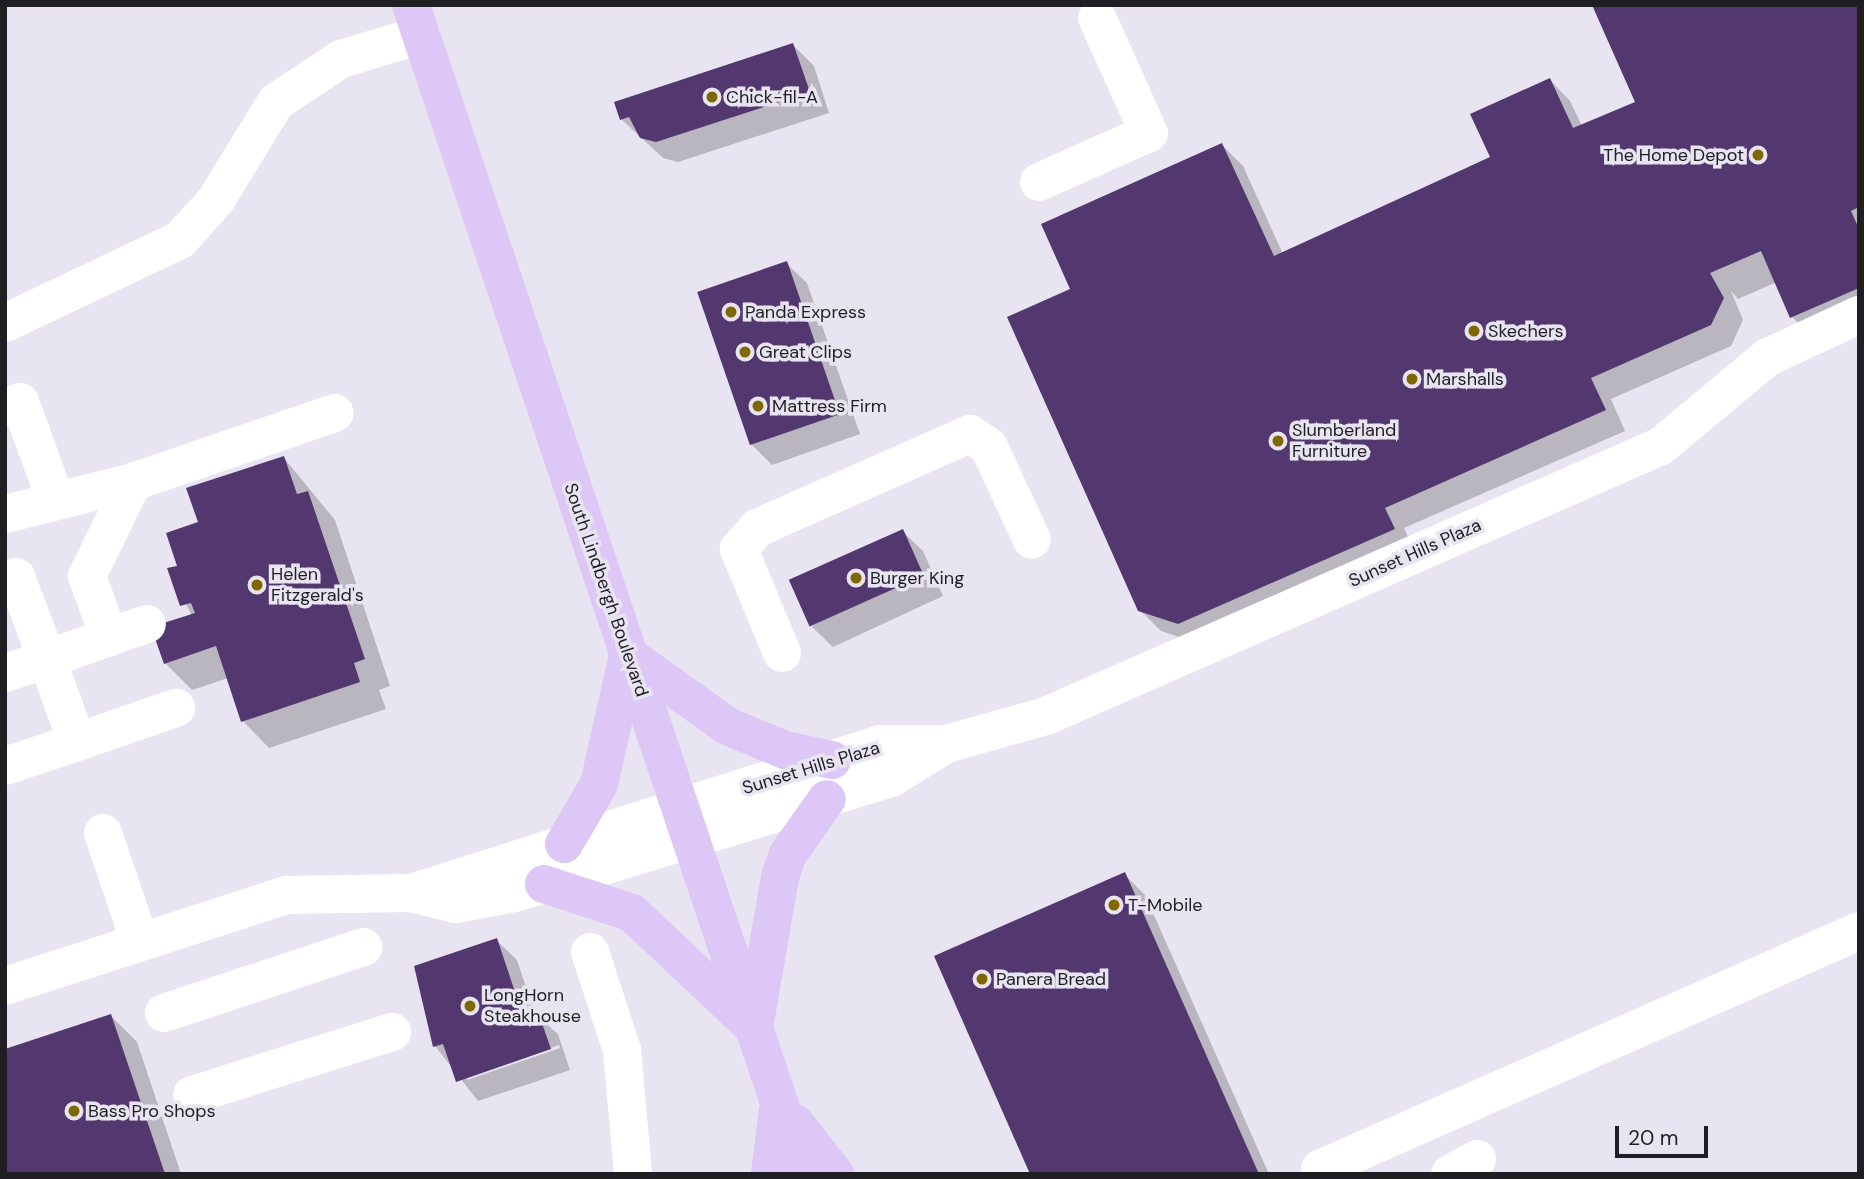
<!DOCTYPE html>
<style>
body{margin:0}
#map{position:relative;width:1864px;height:1179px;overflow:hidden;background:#e9e4f1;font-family:"DM Sans",sans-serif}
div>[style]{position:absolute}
.shadow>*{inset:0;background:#0003}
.building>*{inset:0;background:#52386f;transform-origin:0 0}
.minor>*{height:38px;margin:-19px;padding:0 19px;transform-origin:19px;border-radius:19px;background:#fff}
.major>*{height:38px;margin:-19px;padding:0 19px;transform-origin:19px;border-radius:19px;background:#dcc7f7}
.dots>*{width:19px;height:19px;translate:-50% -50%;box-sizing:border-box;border:4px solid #e9e4f1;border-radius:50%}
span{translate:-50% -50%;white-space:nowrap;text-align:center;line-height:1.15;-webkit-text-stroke:7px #e9e4f1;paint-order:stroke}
.poi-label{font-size:18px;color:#1f1e22}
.left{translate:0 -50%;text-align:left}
.right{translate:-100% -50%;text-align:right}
.street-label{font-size:18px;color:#1f1e22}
.frame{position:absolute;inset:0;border:7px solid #1f1e22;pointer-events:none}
.scale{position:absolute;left:1615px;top:1126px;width:93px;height:32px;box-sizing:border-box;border:4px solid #1f1e22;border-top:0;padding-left:9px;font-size:21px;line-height:24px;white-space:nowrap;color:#1f1e22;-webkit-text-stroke:5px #e9e4f1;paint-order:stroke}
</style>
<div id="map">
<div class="shadow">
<div style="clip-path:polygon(1859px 5px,1859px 326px,1819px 343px,1792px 317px,1777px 282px,1738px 299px,1731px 291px,1743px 320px,1731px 346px,1611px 399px,1625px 431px,1404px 528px,1414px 550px,1200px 644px,1161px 631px,1140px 610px,1072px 290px,1222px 145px,1243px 166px,1283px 254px,1492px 157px,1550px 80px,1570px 101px,1582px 126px)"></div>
<div style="clip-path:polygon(793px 45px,814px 66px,829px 113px,678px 162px,663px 158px,621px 119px)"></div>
<div style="clip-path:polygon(786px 263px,807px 283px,860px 434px,772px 465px,751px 444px)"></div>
<div style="clip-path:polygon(284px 458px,335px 520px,390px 686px,379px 690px,386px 709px,269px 748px,243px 721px,228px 678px,192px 690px,165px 663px,192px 616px,169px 569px,179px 567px,200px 523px)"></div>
<div style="clip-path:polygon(902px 531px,923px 551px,943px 596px,833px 647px,812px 627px)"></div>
<div style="clip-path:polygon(1124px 874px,1145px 895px,1269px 1174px,1032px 1174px)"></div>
<div style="clip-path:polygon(evenodd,496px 940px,517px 960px,535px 1014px,558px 1034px,570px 1070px,478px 1101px,435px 1046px,496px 940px,559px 1045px,560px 1048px,467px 1080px,467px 1076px,559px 1045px)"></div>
<div style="clip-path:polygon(111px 1016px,137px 1042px,181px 1174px,5px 1174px)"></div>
</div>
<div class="building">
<div style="clip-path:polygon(1592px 5px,1859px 5px,1859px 207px,1851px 211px,1859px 229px,1859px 288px,1790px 318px,1761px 251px,1710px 273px,1724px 298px,1711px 325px,1591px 378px,1606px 410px,1385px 508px,1395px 529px,1178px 624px,1138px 611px,1007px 317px,1070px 289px,1041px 224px,1222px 143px,1274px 256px,1490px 157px,1470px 114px,1550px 78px,1573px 128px,1635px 102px)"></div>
<div style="clip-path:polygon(793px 43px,810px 92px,656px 142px,640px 138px,629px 117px,620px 120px,614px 102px)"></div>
<div style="left:787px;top:261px;width:162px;height:95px;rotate:71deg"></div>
<div style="clip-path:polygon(284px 456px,297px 494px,308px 491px,365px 659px,354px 663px,360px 682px,241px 722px,216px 646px,164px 664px,151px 627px,195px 613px,191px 603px,180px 606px,167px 568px,177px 566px,166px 533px,198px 522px,186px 488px)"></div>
<div style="left:903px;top:529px;width:51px;height:125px;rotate:66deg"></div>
<div style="clip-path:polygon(1125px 872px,1259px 1174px,1030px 1174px,934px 956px)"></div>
<div style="clip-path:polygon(497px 938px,523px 1016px,538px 1012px,551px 1049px,456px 1082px,443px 1044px,433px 1047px,414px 966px)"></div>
<div style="clip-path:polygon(111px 1014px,165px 1174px,5px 1174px,5px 1049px)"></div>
</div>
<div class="minor">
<div style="left:1039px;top:182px;width:120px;rotate:-24deg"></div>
<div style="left:1149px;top:133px;width:126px;rotate:-114.3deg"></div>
<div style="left:5px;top:323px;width:194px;rotate:-25.4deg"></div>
<div style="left:180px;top:240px;width:54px;rotate:-48deg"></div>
<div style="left:216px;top:200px;width:115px;rotate:-58.5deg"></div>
<div style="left:276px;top:102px;width:78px;rotate:-33.5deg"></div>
<div style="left:341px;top:59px;width:84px;rotate:-16.7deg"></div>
<div style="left:5px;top:407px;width:16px;rotate:-18deg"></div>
<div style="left:20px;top:402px;width:102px;rotate:70deg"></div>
<div style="left:5px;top:514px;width:132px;rotate:-14deg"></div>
<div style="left:5px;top:581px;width:12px;rotate:-20deg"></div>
<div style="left:16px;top:577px;width:88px;rotate:69.3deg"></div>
<div style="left:47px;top:659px;width:44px;rotate:161.6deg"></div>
<div style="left:109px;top:637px;width:40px;rotate:-18.9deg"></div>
<div style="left:782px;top:653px;width:113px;rotate:-112.5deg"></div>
<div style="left:739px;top:549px;width:28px;rotate:-49deg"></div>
<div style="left:757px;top:528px;width:233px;rotate:-23.8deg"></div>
<div style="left:970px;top:434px;width:23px;rotate:34deg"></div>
<div style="left:989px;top:447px;width:102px;rotate:65.2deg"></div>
<div style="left:77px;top:742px;width:105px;rotate:-19deg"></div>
<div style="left:5px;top:766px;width:76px;rotate:-18.4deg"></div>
<div style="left:77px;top:742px;width:88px;rotate:-109.9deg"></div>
<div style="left:47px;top:659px;width:66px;rotate:-19.5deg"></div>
<div style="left:109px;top:637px;width:65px;rotate:-109.8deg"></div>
<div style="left:87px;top:576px;width:105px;rotate:-63.9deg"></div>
<div style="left:133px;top:482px;width:213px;rotate:-18.9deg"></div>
<div style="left:103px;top:833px;width:115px;rotate:71.3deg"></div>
<div style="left:411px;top:893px;width:493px;rotate:-17.6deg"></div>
<div style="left:881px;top:744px;width:65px"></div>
<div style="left:946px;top:744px;width:104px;rotate:-15.6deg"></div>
<div style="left:1046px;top:716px;width:672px;rotate:-23.7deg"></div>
<div style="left:1661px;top:446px;width:139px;rotate:-39.8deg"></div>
<div style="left:1768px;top:357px;width:100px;rotate:-24.8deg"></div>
<div style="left:590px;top:952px;width:103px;rotate:71.9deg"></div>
<div style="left:622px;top:1050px;width:124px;rotate:84.9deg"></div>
<div style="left:5px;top:986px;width:295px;rotate:-17.9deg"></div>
<div style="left:286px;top:895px;width:125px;rotate:-0.9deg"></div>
<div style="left:411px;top:893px;width:45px;rotate:14deg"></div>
<div style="left:455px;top:904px;width:61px;rotate:-10.4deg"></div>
<div style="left:515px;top:893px;width:393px;rotate:-17deg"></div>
<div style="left:891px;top:778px;width:65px;rotate:-31.7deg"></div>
<div style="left:164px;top:1013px;width:210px;rotate:-18.3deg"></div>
<div style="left:192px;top:1095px;width:210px;rotate:-17.5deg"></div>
<div style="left:1320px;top:1169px;width:589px;rotate:-23.82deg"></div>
<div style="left:1450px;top:1174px;width:31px;rotate:-29deg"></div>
</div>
<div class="major">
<div style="left:411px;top:5px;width:1233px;rotate:71.46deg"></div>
<div style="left:628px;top:655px;width:122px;rotate:35.6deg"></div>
<div style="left:727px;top:726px;width:63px;rotate:22.5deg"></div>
<div style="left:785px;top:750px;width:48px;rotate:12deg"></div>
<div style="left:564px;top:844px;width:69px;rotate:-59.7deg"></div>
<div style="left:599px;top:784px;width:132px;rotate:-77.3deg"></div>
<div style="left:544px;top:884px;width:93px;rotate:18.2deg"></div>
<div style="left:632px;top:913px;width:162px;rotate:43.2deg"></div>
<div style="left:755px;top:1022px;width:147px;rotate:-80.2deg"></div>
<div style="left:780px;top:877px;width:24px;rotate:-71deg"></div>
<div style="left:788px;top:854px;width:67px;rotate:-54.7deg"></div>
<div style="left:795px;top:1123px;width:65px;rotate:51.9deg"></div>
<div style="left:770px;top:1174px;width:64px;rotate:-82.8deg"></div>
</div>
<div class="dots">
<div style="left:712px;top:97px;background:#7f6800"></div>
<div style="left:1758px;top:155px;background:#7f6800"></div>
<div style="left:731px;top:312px;background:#7f6800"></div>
<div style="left:1474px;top:331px;background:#7f6800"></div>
<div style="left:745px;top:352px;background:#7f6800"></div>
<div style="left:1412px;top:379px;background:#7f6800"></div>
<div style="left:758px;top:406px;background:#7f6800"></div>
<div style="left:1278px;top:441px;background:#7f6800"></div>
<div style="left:856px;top:578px;background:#7f6800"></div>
<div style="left:257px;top:585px;background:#7f6800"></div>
<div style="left:1114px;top:905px;background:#7f6800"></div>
<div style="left:982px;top:979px;background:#7f6800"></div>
<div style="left:470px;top:1006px;background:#7f6800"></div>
<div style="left:74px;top:1111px;background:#7f6800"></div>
</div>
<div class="poi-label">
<span class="left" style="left:726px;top:97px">Chick-fil-A</span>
<span class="right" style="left:1744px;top:155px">The Home Depot</span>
<span class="left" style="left:745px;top:312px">Panda Express</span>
<span class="left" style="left:1488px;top:331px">Skechers</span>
<span class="left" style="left:759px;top:352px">Great Clips</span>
<span class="left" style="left:1426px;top:379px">Marshalls</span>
<span class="left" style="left:772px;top:406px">Mattress Firm</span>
<span class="left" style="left:1292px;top:441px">Slumberland<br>Furniture</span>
<span class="left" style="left:271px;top:585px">Helen<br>Fitzgerald's</span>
<span class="left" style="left:870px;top:578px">Burger King</span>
<span class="left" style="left:1128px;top:905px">T-Mobile</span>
<span class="left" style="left:996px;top:979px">Panera Bread</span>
<span class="left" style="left:484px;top:1006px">LongHorn<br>Steakhouse</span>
<span class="left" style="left:88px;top:1111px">Bass Pro Shops</span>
</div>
<div class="street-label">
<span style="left:1415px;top:553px;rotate:-24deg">Sunset Hills Plaza</span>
<span style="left:606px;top:590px;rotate:71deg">South Lindbergh Boulevard</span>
<span style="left:811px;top:768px;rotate:-17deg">Sunset Hills Plaza</span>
</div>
<div class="frame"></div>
<div class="scale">20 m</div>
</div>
